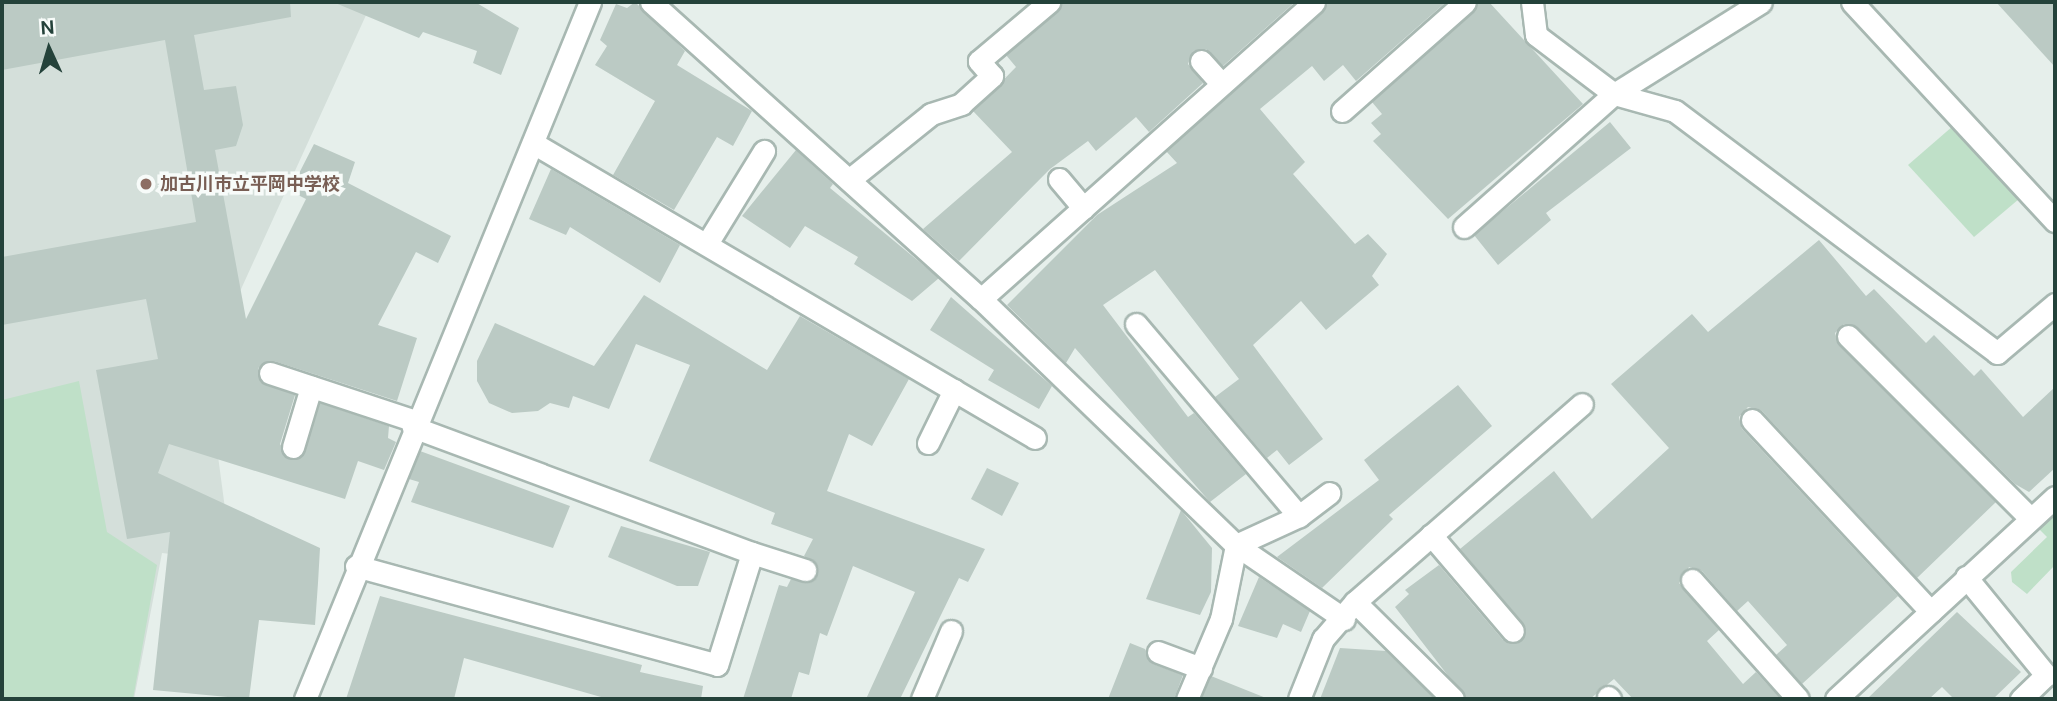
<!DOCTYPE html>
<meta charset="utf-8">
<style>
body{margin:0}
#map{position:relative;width:2057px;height:701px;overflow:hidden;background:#e6efeb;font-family:"DM Sans","Noto Sans JP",sans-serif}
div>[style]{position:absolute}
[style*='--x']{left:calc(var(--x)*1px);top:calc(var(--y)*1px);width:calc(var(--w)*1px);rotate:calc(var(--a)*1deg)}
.built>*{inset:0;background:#d4dfda}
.green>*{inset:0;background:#bfe0c8}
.building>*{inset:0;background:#bbcac4}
.roads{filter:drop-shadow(2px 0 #a8b8b2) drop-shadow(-2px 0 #a8b8b2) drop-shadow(0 2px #a8b8b2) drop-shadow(0 -2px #a8b8b2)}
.service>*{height:21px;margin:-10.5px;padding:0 10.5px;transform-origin:10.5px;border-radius:10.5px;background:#fff}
.minor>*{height:21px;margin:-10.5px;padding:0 10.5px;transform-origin:10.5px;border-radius:10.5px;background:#fff}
.dots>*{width:19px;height:19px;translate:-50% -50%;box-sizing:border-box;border:4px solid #f7fbf9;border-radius:50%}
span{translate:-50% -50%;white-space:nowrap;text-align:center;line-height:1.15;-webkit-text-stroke:7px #f7fbf9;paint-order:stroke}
.education-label{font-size:18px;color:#785e54;font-weight:700}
.left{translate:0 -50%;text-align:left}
.frame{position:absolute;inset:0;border:4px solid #24423a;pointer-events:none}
.north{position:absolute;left:14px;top:14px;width:70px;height:70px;-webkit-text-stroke:5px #f7fbf9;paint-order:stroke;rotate:356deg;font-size:19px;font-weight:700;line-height:28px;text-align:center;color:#24423a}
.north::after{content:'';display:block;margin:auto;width:24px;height:32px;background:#24423a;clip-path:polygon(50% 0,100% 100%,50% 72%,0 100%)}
</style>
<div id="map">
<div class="built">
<div style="clip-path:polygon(2px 2px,372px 2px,206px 366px,232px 561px,162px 553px,134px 699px,2px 699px)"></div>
</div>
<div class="green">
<div style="clip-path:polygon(1953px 126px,2019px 199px,1974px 237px,1908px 165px)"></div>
<div style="clip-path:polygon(79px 381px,107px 532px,157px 565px,133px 699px,2px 699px,2px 400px)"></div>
<div style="clip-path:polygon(2055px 514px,2055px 565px,2027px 594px,2012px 582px,2011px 572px,2047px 537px,2039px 529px)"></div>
</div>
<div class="building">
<div style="clip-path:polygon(290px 2px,291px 17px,194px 35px,204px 90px,236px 86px,243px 125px,236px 146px,215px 150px,246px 319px,306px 199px,290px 191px,314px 144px,355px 162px,348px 183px,451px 236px,438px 263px,416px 252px,378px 325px,417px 338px,397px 401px,274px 361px,258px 368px,261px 382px,295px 395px,280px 444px,289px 459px,305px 451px,320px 403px,389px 426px,388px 438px,396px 442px,384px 470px,358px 461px,345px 499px,169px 444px,158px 473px,320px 548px,318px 583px,315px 625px,259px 620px,249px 699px,153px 690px,170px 532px,127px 539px,96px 370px,158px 359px,146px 299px,2px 325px,2px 257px,196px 222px,165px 40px,2px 70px,2px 4px)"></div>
<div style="clip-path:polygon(333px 2px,475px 2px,519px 28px,501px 75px,473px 63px,477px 51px,423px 32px,419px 38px)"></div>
<div style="clip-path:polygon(635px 2px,685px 51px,677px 65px,752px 111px,733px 146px,717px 137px,674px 210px,613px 175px,655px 101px,595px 65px,607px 46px,600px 40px,616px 4px,627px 8px)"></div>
<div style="clip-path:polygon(1063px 2px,1295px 2px,1223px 66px,1206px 49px,1193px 51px,1188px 64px,1203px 83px,1149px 132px,1136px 117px,1096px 151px,1088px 141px,1050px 169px,959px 261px,923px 229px,1012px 152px,973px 111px,1016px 67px,1006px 55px)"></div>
<div style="clip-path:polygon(1327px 2px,1446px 2px,1356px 81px,1343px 65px,1324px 81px,1312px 66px,1260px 109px,1305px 162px,1293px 174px,1355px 244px,1368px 234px,1387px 254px,1372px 276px,1379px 285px,1326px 330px,1301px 301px,1253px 345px,1323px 439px,1289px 465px,1277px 450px,1267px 458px,1215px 397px,1239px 379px,1155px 270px,1103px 305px,1188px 417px,1194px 413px,1246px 474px,1210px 502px,1075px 348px,1066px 363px,1007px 305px,1097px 215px,1177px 163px,1166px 151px)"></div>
<div style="clip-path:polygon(1478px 2px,1489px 2px,1583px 104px,1448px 219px,1373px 141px,1381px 134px,1371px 123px,1382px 114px,1372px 102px)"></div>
<div style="clip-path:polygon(1996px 2px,2055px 2px,2055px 67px)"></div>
<div style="clip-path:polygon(1610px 122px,1631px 148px,1546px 213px,1551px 220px,1498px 265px,1474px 235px)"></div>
<div style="clip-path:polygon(796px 150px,833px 184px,830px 188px,939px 278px,912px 301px,854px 264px,858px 257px,805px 226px,790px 248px,742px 216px)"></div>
<div style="clip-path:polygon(551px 169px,680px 245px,660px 283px,570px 227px,566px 235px,529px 219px)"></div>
<div style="clip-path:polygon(1819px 240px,1866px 296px,1874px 289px,1926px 343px,1934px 335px,1974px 376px,1981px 369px,2023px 417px,2055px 387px,2055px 468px,2029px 492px,2015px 484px,1857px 327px,1844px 324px,1835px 333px,1839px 345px,1996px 502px,1917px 578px,1762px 411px,1748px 407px,1739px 417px,1742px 429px,1898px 596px,1802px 684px,1776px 655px,1787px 645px,1748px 601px,1737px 611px,1702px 571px,1689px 567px,1679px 583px,1719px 630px,1707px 641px,1743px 684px,1756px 672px,1781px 699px,1633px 699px,1614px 679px,1590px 699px,1466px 699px,1395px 607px,1409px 594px,1405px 590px,1439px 565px,1503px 640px,1521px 641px,1523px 623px,1460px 549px,1554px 471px,1592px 519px,1669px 448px,1611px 384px,1692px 314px,1708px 332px)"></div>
<div style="clip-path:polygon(644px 295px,767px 370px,800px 316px,909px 379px,872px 446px,849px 434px,827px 491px,985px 549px,968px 582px,959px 578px,900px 699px,866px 699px,915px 592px,853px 566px,827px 636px,820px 633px,809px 675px,799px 672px,791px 699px,743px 699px,779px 585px,787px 587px,791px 579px,808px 583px,818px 568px,804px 556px,813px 539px,771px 524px,775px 513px,649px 461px,690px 365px,636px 344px,609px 409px,573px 396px,569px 408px,550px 403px,538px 411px,512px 413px,489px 403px,477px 381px,477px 361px,495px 323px,594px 366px)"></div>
<div style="clip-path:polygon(951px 297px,1052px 386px,1039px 409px,988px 380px,994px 370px,930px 330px)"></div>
<div style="clip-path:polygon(1458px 385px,1492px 426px,1389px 515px,1393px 519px,1322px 588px,1277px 557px,1379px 480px,1364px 460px)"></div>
<div style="clip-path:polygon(420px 451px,570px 506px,553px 548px,411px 502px,419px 482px,409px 479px)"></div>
<div style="clip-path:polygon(987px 468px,1019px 483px,1002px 516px,971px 499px)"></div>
<div style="clip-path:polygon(1181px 510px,1212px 548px,1211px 592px,1200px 615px,1146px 599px)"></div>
<div style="clip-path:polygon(621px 526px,710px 552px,698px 586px,677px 586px,608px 557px)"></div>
<div style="clip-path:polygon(1259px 577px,1310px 611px,1301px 632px,1283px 624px,1277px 638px,1238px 626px)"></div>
<div style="clip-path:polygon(380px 596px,642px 665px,640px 672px,703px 686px,701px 699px,608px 699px,464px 658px,454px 699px,346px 699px)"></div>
<div style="clip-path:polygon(1957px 612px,2021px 672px,1993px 699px,1954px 699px,1942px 687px,1929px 699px,1867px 699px)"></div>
<div style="clip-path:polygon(1130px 643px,1145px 649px,1153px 664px,1183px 675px,1174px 699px,1108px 699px)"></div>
<div style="clip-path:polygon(1340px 648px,1386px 651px,1435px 699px,1320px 699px)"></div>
<div style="clip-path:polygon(1211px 676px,1266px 698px,1265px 699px,1201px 699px)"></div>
</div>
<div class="roads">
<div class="service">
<div style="--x:849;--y:180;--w:105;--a:-38.8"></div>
<div style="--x:931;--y:114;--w:32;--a:-18"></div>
</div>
<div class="minor">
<div style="--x:651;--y:2;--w:444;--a:42"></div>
<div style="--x:981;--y:299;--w:354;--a:44"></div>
<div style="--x:1236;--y:545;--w:131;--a:34.4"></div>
<div style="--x:1532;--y:2;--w:33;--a:83"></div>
<div style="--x:1536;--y:35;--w:98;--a:37.1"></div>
<div style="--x:1614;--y:94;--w:63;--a:15.6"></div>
<div style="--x:1675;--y:111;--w:403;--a:36.9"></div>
<div style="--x:1997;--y:353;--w:76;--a:-40.2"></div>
<div style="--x:1852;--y:2;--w:299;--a:47.2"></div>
<div style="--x:1201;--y:61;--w:31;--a:48"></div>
<div style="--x:961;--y:104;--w:42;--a:-42.1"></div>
<div style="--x:992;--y:76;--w:20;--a:-131"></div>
<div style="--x:979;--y:61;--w:92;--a:-40.1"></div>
<div style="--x:1342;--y:111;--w:164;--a:-41.5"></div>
<div style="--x:533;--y:143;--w:582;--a:30.44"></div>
<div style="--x:1059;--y:179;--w:38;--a:50"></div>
<div style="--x:1464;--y:227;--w:200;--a:-41.6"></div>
<div style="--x:1614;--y:94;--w:173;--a:-32"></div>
<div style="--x:708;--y:242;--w:107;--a:-58.4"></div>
<div style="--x:981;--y:299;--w:446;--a:-41.7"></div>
<div style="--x:1136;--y:324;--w:252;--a:49.7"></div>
<div style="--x:1848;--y:336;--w:257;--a:45"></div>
<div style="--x:270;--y:373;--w:153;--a:18.3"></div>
<div style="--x:1752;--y:420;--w:262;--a:47"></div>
<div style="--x:928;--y:443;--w:59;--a:-63.9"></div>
<div style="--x:293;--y:447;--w:63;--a:-73.3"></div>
<div style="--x:1431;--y:535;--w:126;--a:49.5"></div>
<div style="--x:752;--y:553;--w:56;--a:17.8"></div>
<div style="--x:356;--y:566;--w:374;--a:15.3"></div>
<div style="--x:717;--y:665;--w:117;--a:-72.6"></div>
<div style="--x:752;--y:553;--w:362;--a:-159.6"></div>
<div style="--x:1966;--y:577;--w:127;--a:50.8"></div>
<div style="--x:2046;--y:675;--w:35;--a:136"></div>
<div style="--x:1692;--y:580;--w:159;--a:48.3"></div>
<div style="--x:1355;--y:602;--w:138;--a:44.7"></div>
<div style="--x:1158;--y:652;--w:46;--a:20.4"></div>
<div style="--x:1608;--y:697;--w:3;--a:45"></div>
<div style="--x:305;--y:699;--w:753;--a:-67.76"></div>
<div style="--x:922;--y:699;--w:74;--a:-66.9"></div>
<div style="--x:1187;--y:699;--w:87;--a:-67"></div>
<div style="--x:1221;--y:619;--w:76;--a:-78.5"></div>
<div style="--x:1236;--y:545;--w:69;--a:-24.7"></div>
<div style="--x:1299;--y:516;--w:38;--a:-37"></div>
<div style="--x:1299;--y:699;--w:65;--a:-68.2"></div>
<div style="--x:1323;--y:639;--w:49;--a:-49.1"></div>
<div style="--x:1355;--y:602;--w:301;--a:-41.1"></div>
<div style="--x:1836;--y:699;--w:298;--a:-42.7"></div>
</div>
</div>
<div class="dots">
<div style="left:146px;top:184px;background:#8d6e63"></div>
</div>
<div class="education-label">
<span class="left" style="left:160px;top:184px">加古川市立平岡中学校</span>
</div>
<div class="frame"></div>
<div class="north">N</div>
</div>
